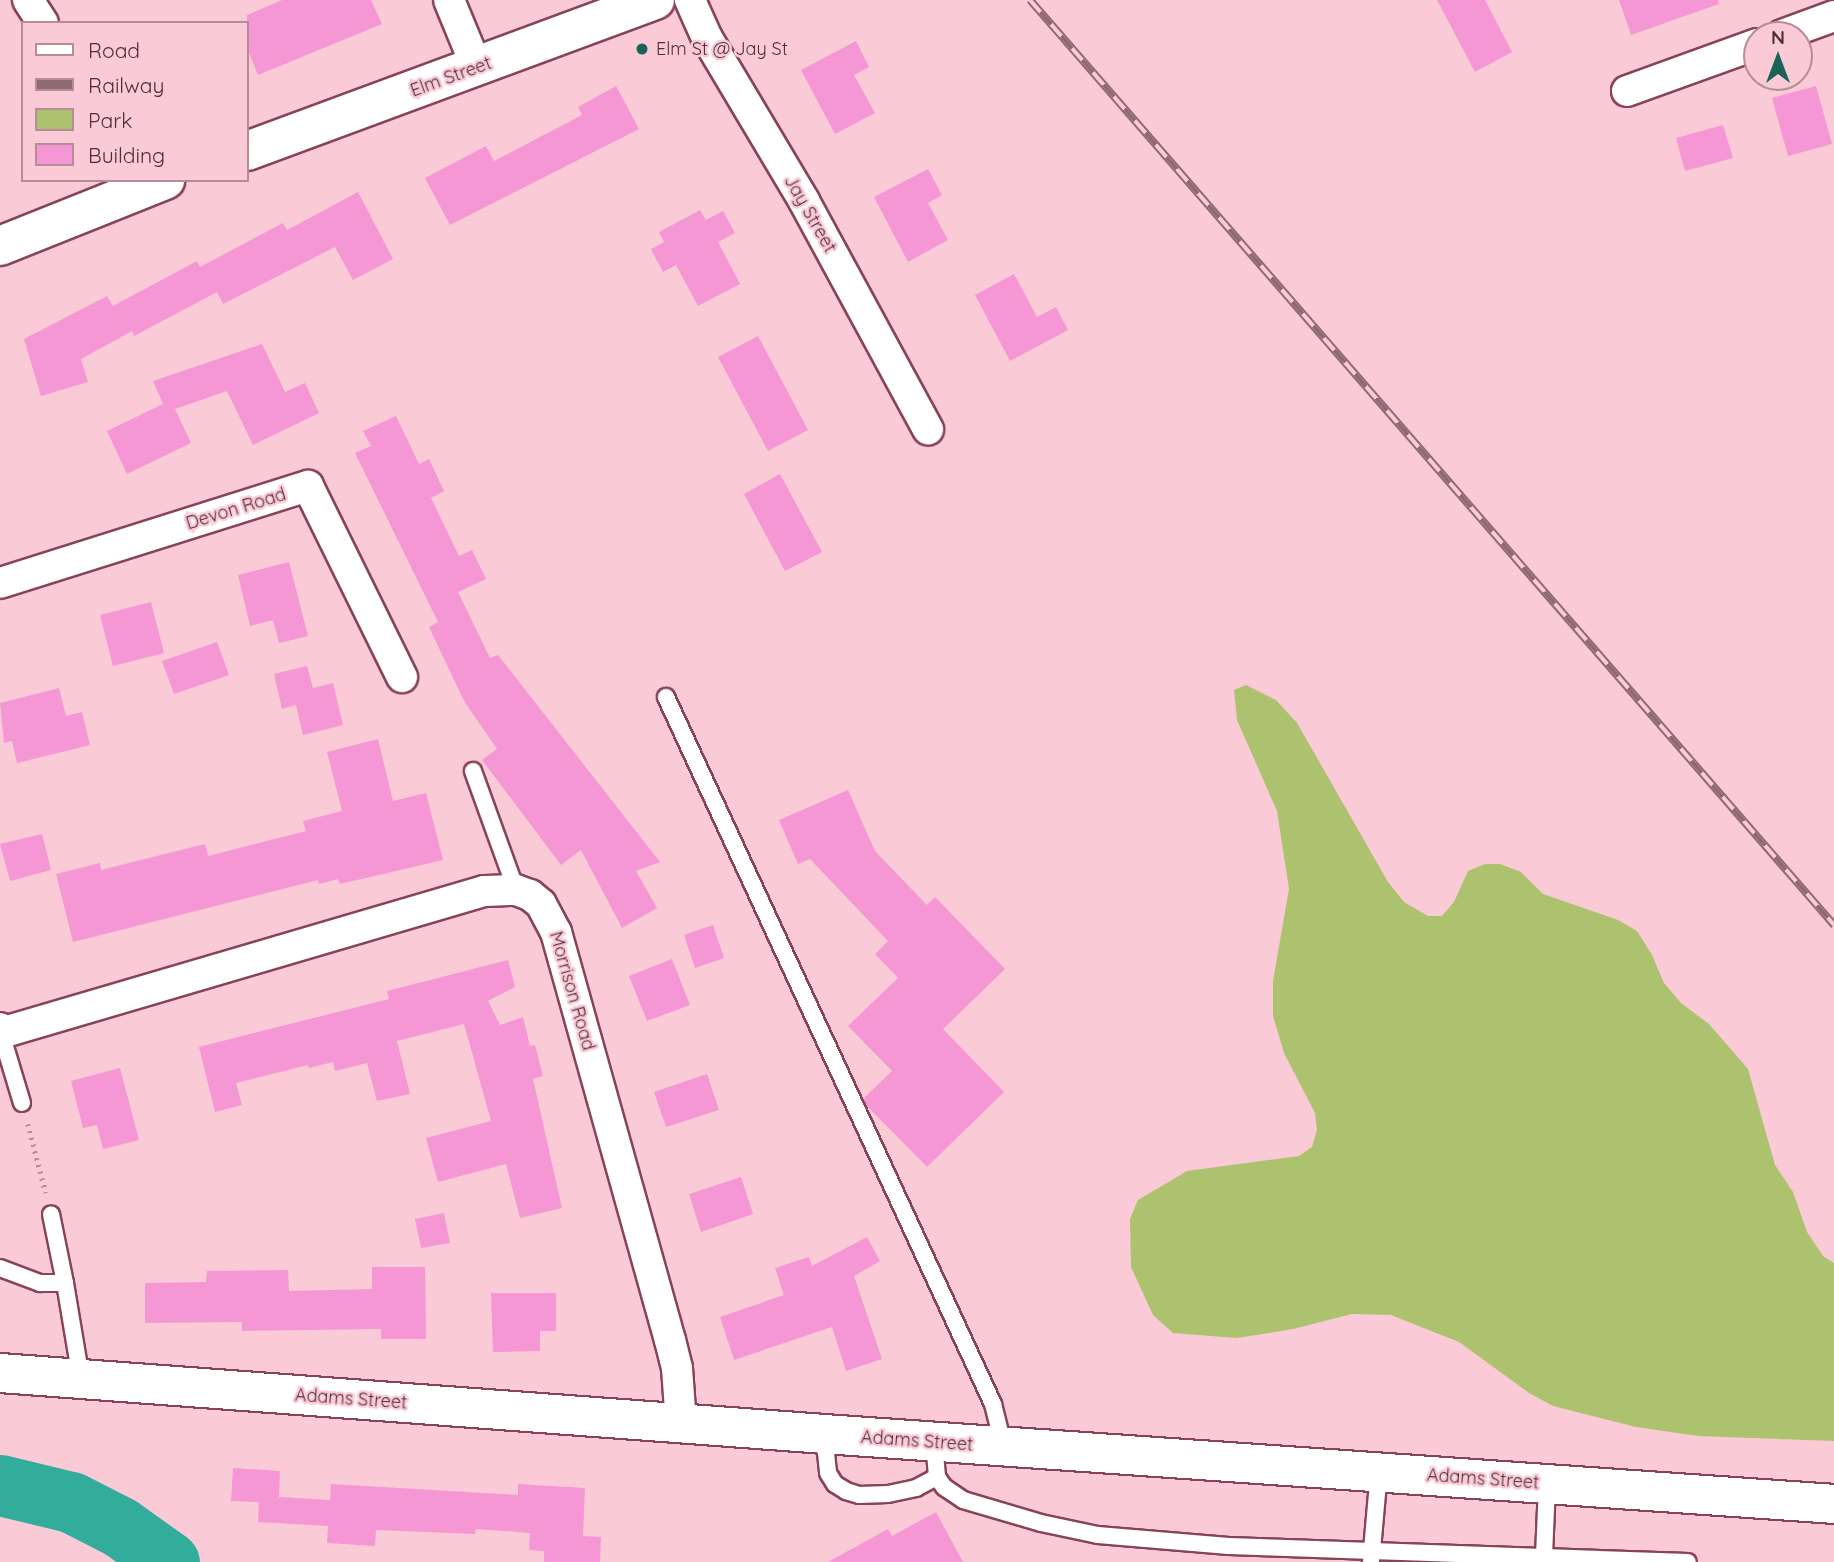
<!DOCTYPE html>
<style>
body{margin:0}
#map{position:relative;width:1834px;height:1562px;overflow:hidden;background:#facad6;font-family:Quicksand,sans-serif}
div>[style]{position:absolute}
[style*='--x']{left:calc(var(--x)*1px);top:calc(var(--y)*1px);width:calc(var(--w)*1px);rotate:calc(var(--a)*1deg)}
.green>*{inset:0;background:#acc26f}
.river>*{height:61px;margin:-30.5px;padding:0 30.5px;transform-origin:30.5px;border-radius:30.5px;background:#32ad9b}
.building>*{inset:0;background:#f597d4}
.path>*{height:4.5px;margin-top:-2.25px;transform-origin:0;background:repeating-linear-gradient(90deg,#b68d97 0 2px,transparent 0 7px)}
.roads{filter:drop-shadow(2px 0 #874359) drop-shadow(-2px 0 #874359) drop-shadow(0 2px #874359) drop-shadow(0 -2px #874359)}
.lane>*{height:16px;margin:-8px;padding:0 8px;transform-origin:8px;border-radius:8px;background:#fff}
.street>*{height:30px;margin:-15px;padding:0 15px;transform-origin:15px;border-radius:15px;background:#fff}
.secondary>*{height:38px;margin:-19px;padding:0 19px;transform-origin:19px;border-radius:19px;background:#fff}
.rail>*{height:8px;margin-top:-4px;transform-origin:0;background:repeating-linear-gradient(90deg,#facad6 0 16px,#8f6973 0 32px);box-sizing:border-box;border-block:2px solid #8f6973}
.dots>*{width:19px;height:19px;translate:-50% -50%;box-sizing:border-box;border:4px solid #facad6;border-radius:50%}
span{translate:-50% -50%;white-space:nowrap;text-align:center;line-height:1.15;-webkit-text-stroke:5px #facad6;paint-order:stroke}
.poi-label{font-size:18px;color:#4e2f38}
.left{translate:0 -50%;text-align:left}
.street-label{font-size:18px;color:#4e2f38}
.legend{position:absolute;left:21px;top:21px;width:228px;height:161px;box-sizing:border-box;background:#facad6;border:2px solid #b58c97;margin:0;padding:9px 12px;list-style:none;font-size:21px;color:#4e2f38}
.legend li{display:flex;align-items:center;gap:14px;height:35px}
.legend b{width:35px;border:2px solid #b58c97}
.north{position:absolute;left:1743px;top:21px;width:70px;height:70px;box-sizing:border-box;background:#facad6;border:2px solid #b58c97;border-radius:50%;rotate:0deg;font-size:19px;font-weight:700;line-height:28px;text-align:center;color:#4e2f38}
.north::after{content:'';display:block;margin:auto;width:24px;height:32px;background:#1b6359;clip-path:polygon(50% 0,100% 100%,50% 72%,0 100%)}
</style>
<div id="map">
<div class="green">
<div style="clip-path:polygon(1246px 685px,1276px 700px,1297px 723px,1388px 882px,1404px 902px,1428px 916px,1442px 916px,1454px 902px,1468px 871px,1485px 864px,1500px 864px,1521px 872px,1543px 894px,1618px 920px,1637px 931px,1652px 955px,1664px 983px,1681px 1003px,1709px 1024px,1748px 1069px,1775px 1165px,1793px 1192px,1807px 1232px,1823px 1256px,1834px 1263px,1834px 1441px,1698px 1436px,1636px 1427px,1553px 1406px,1529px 1393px,1459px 1342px,1391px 1315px,1352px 1314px,1293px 1329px,1237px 1338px,1173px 1333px,1153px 1315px,1131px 1267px,1130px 1219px,1138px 1200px,1187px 1171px,1299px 1156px,1312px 1147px,1317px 1130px,1315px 1113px,1284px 1053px,1273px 1016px,1273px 981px,1289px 889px,1277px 811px,1237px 720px,1234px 690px)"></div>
</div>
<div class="river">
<div style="--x:0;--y:1485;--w:73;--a:13.5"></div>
<div style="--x:71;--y:1502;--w:55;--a:27"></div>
<div style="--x:120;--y:1527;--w:60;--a:35.5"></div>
</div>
<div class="building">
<div style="clip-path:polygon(282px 0,371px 0,382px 24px,258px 75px,247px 48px,247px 15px)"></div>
<div style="clip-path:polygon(1437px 0,1485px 0,1512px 52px,1475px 72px)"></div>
<div style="clip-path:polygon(1619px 0,1718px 0,1719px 4px,1631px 35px)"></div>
<div style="clip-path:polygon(856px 41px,869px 67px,854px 75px,875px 113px,835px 134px,801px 70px)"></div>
<div style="clip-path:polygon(616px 86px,639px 129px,450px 225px,425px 178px,486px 146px,494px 161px,582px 115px,578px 107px)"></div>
<div style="clip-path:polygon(1816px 86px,1832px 144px,1788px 156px,1772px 98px)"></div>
<div style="clip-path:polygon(1723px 125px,1733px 158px,1685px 171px,1676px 138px)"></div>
<div style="clip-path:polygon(928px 169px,942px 195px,928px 203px,948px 240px,908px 262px,874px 197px)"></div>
<div style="clip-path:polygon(358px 192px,393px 259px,353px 280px,335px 247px,223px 304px,217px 292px,134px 336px,132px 331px,81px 359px,88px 382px,41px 396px,24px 339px,107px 296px,113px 306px,197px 261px,200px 267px,283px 223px,287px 230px)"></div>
<div style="clip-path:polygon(700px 210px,706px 220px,723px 211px,735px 233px,718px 242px,740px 284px,698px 306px,676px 265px,663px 272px,651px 249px,664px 242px,659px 232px)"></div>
<div style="clip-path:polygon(1014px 274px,1037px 317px,1056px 307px,1068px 330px,1010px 361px,975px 295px)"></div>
<div style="clip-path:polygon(758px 336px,808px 430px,768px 451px,718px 357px)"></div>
<div style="clip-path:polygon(262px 344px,285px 392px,305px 383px,319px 413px,253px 445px,227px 391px,175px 409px,191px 443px,127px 474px,107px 431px,163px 404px,153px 381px)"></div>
<div style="clip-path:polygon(396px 416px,419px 464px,429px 459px,444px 491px,431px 498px,459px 556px,472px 550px,486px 579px,458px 592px,490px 658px,498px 655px,660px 862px,636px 871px,657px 908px,622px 928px,581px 850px,561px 865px,482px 760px,497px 749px,464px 701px,429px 627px,438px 622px,355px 453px,371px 446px,363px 431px)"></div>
<div style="clip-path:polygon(780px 474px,822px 552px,785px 571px,744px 494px)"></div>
<div style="clip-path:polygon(289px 562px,308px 636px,279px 643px,273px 620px,250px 626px,238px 575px)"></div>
<div style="clip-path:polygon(151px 602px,164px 653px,113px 666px,100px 615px)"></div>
<div style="clip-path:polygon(217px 642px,229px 675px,174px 694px,162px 661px)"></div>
<div style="clip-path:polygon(307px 666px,313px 688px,333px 683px,343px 725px,303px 735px,296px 705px,282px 709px,274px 674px)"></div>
<div style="clip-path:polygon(59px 688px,66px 716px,82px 712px,90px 745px,17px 763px,12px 741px,4px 743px,0 703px)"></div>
<div style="clip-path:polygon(378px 739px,393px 801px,426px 793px,443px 860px,340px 884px,338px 879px,319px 884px,318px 880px,73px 942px,56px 874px,100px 863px,101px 870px,205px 844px,208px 856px,306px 831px,303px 821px,342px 811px,327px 752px)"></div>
<div style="clip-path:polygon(848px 790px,875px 851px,927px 905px,935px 897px,1005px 969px,943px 1029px,1004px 1092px,927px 1167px,866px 1105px,863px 1099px,892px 1071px,848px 1026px,898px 978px,875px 954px,888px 941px,810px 859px,798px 864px,779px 820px)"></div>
<div style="clip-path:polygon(42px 834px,51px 870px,10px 881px,0 844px)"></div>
<div style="clip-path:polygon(713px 925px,724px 958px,695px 968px,684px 935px)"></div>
<div style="clip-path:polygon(672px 959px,690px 1005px,647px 1021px,629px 976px)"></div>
<div style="clip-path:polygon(508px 960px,515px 987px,488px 1001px,500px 1025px,523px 1017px,530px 1046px,535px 1045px,543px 1076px,533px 1079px,562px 1208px,520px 1218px,506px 1164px,438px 1182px,426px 1138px,491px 1121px,464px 1024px,397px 1041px,410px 1094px,377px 1101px,367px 1063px,335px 1071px,333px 1062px,309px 1068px,308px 1065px,236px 1083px,242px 1105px,215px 1112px,199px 1047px,389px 999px,387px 991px)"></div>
<div style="clip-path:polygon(120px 1068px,139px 1140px,103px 1149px,97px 1125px,83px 1128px,71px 1081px)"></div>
<div style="clip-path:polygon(707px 1074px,719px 1110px,666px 1127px,654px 1092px)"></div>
<div style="clip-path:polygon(741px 1177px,753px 1214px,701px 1232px,689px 1194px)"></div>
<div style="clip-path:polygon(444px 1213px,450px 1243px,421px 1248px,415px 1219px)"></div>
<div style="clip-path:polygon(867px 1237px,880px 1261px,854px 1276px,882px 1359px,846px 1371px,832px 1327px,734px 1360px,720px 1317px,784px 1295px,775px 1268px,809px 1257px,812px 1266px)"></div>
<div style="clip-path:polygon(372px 1267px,425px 1267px,426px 1339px,381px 1339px,381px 1329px,242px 1331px,242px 1322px,145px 1323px,145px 1283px,206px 1282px,207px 1271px,288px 1270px,289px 1291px,372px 1289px)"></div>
<div style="clip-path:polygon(491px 1293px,556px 1293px,556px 1331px,540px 1331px,540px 1351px,493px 1352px)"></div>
<div style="clip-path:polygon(233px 1468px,280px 1471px,279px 1497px,330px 1500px,331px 1484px,518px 1495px,518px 1484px,585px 1488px,583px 1536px,601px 1537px,600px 1562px,544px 1562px,544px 1551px,529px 1550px,530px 1533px,476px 1529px,475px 1534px,376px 1530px,375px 1546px,327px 1543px,328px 1526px,258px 1522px,259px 1502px,231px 1501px)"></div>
<div style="clip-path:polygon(936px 1512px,963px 1562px,828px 1562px,888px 1529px,892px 1536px)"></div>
</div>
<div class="path">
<div style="--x:28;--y:1124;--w:71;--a:75.4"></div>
</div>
<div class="roads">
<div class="lane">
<div style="--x:666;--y:697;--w:779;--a:65.18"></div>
<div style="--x:993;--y:1404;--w:29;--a:76"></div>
<div style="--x:1000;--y:1432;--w:15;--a:90"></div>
<div style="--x:473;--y:771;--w:127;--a:70.1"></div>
<div style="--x:1;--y:1033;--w:73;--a:73.3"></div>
<div style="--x:0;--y:1268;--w:43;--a:20.6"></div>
<div style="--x:40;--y:1283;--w:25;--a:0"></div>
<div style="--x:65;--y:1283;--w:70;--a:-101.5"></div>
<div style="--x:65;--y:1283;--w:97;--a:80.5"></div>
<div style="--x:824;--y:1434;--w:39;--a:84"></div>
<div style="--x:828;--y:1473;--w:13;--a:58"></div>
<div style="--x:835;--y:1484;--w:13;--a:32"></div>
<div style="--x:846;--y:1491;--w:14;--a:17"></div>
<div style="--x:859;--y:1495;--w:29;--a:-2"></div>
<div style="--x:888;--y:1494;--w:29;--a:-12"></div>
<div style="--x:916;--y:1488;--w:24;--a:-28"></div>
<div style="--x:934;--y:1442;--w:35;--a:85"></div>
<div style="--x:937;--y:1477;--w:12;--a:55"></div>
<div style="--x:944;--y:1487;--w:23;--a:34"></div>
<div style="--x:963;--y:1500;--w:81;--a:16.4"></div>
<div style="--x:1041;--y:1523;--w:58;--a:11.9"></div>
<div style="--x:1098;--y:1535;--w:131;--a:4.8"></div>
<div style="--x:1229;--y:1546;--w:459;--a:2"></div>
<div style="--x:1544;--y:1556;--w:72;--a:-87.6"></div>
<div style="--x:1371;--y:1561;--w:89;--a:-84.9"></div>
</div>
<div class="street">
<div style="--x:28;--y:0;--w:27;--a:57"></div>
<div style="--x:449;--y:0;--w:74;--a:67.6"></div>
<div style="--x:690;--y:0;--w:42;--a:65.9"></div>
<div style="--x:707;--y:38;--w:190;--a:59.2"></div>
<div style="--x:804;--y:201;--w:260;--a:61.5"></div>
<div style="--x:1782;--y:35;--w:55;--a:-20.1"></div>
<div style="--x:1627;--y:91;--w:138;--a:-19.9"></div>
<div style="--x:0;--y:583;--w:323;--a:-17.5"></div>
<div style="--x:308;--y:486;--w:213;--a:63.8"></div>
<div style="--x:0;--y:1028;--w:5;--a:79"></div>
<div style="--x:1;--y:1033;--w:503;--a:-16.38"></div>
<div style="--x:484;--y:891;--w:32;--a:-2"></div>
<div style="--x:516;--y:890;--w:15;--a:20"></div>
<div style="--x:530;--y:895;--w:14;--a:39"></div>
<div style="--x:541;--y:904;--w:32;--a:62"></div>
<div style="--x:556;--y:932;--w:424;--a:74.4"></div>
<div style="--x:670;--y:1340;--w:29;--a:76"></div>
<div style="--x:677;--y:1368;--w:56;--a:85.9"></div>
</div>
<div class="secondary">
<div style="--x:247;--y:151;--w:435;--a:-20.3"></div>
<div style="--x:0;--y:246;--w:178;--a:-21.8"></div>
<div style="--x:0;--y:1373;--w:826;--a:4.23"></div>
<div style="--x:824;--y:1434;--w:1012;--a:3.96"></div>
</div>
</div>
<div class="rail">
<div style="--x:1030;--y:0;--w:1226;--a:49"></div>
</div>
<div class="dots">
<div style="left:642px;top:49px;background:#1b6359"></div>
</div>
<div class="poi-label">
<span class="left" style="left:656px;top:49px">Elm St @ Jay St</span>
</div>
<div class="street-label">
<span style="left:451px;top:77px;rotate:-20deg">Elm Street</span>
<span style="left:810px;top:214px;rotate:60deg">Jay Street</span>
<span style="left:236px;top:509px;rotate:-17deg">Devon Road</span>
<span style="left:572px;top:991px;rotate:74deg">Morrison Road</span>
<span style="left:351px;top:1399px;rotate:4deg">Adams Street</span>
<span style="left:917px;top:1441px;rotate:4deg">Adams Street</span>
<span style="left:1483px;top:1479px;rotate:4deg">Adams Street</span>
</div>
<ul class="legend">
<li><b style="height:9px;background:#fff"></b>Road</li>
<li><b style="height:9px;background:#8f6973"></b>Railway</li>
<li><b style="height:19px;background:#acc26f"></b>Park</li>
<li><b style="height:19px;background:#f597d4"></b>Building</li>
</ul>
<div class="north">N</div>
</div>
